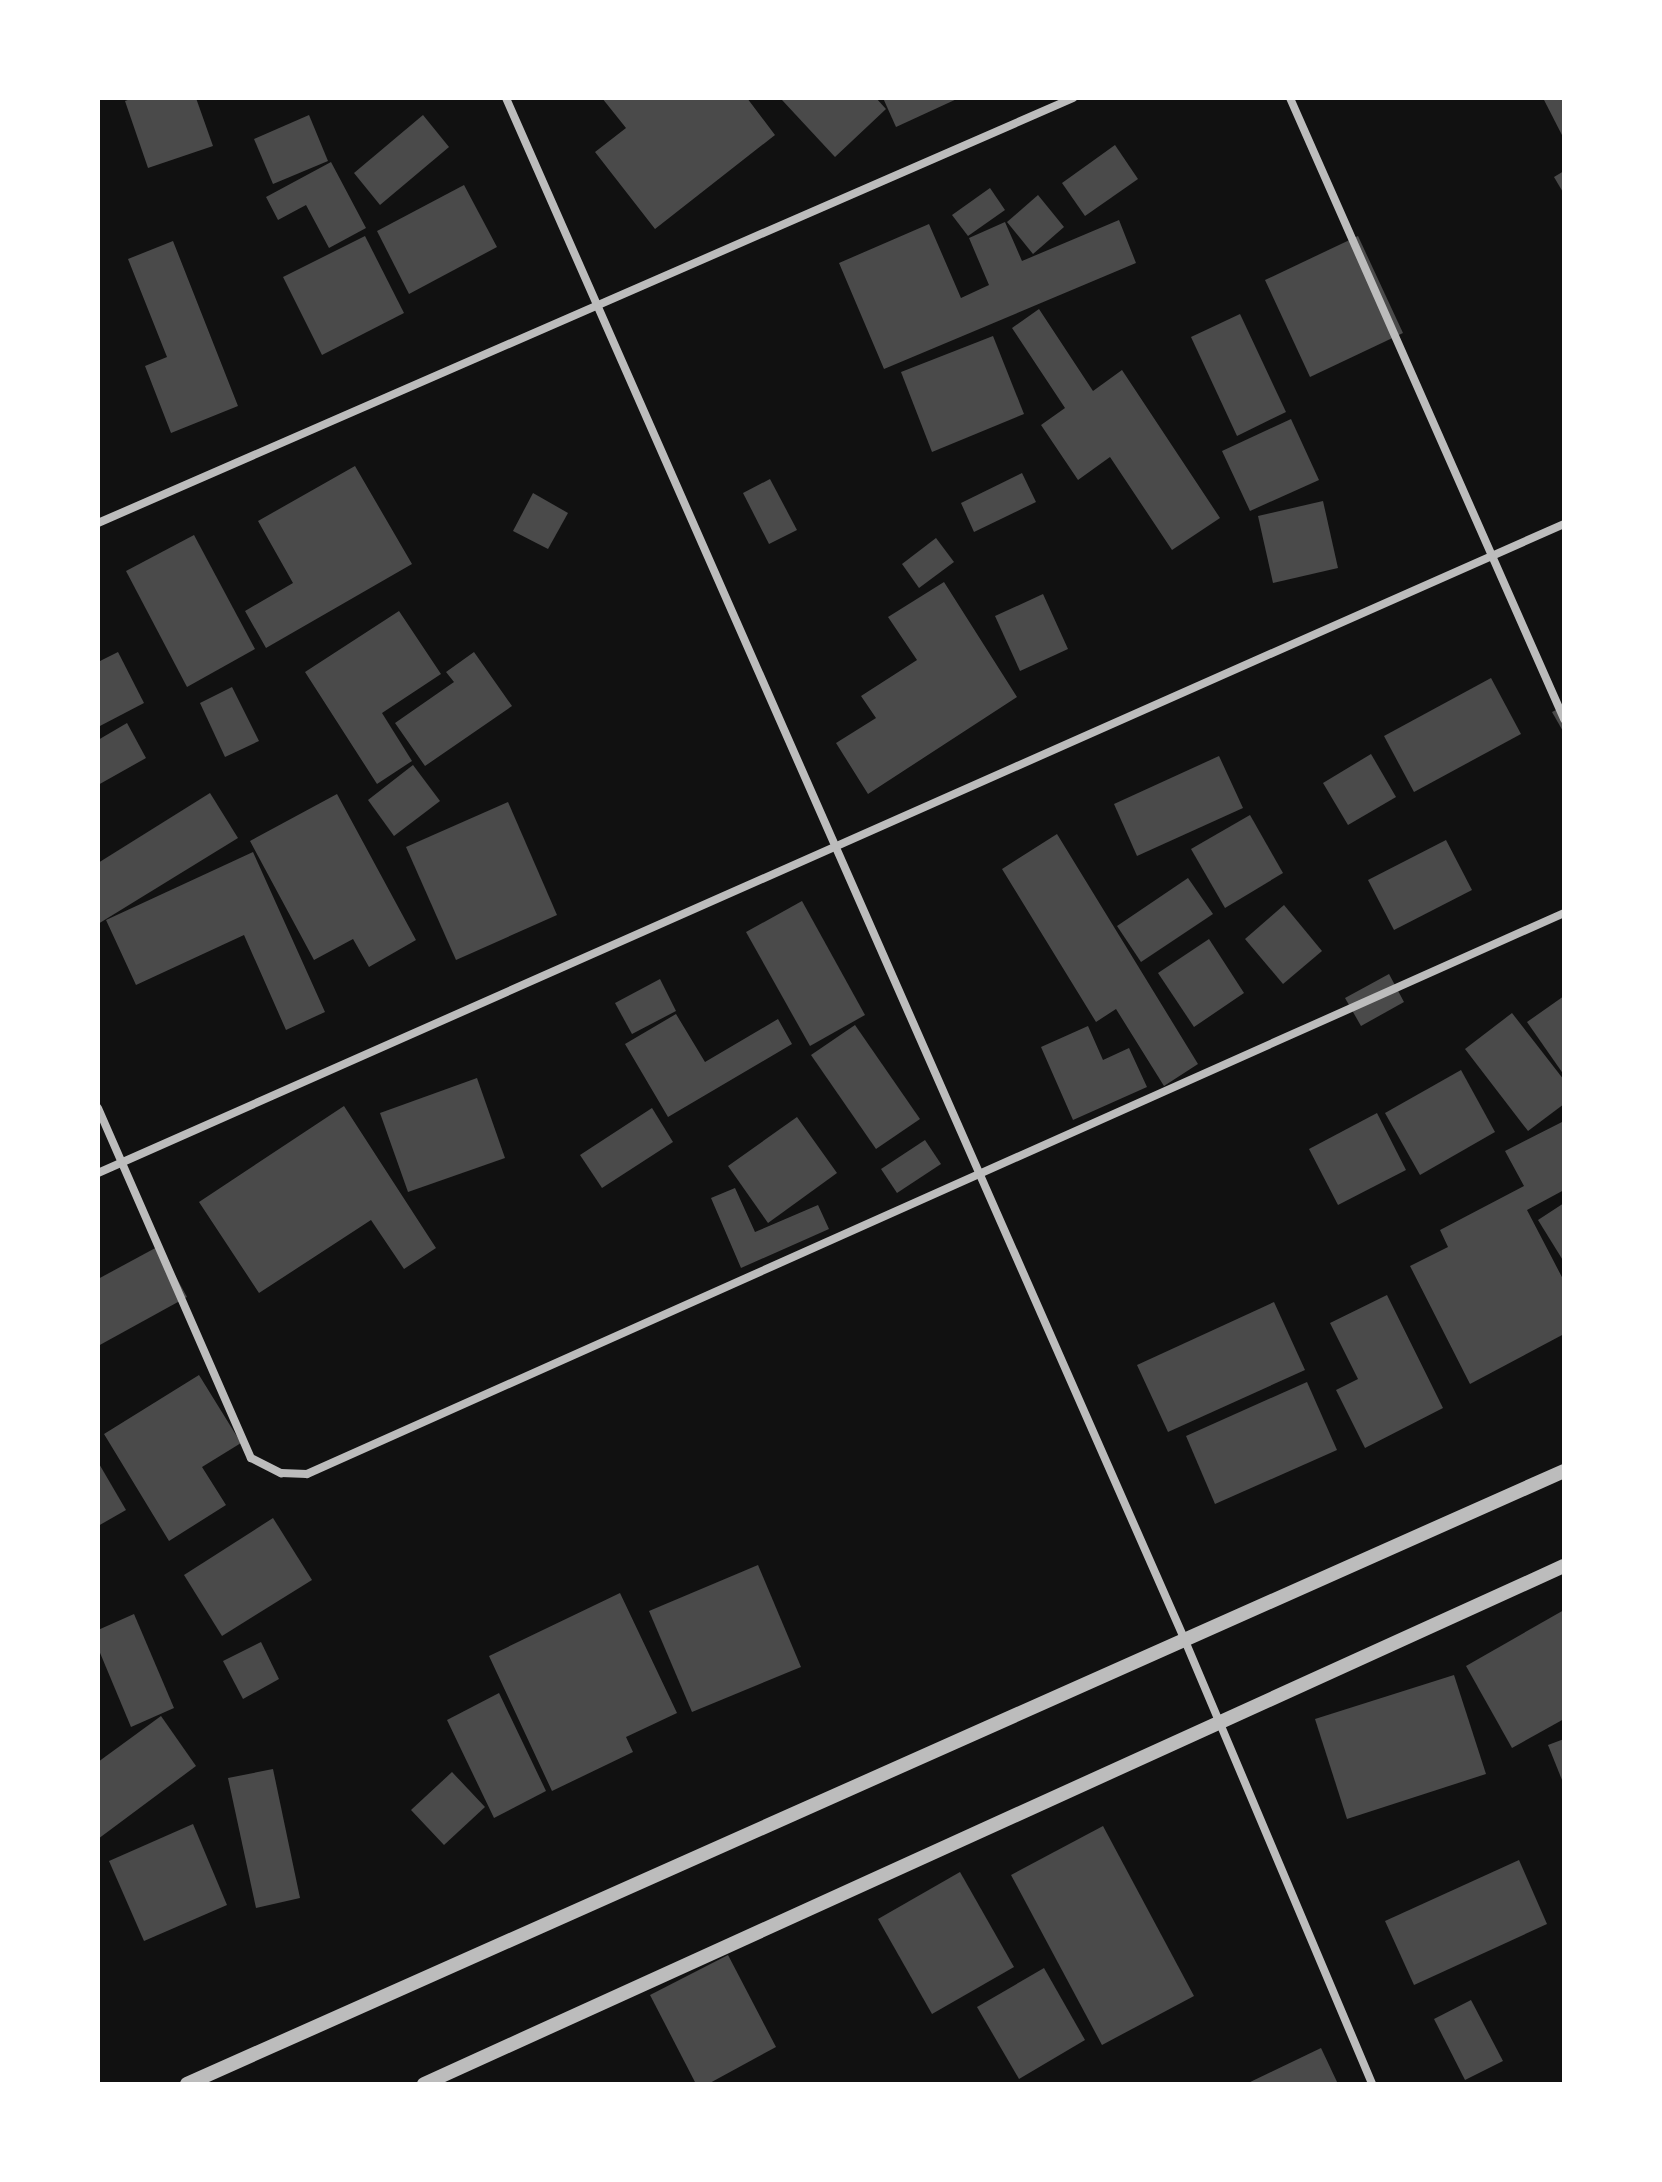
<!DOCTYPE html>
<style>
body{margin:0}
#map{position:relative;width:1662px;height:2182px;overflow:hidden;background:#111;font-family:"Open Sans",sans-serif}
div>[style]{position:absolute}
[style*='--x']{left:calc(var(--x)*1px);top:calc(var(--y)*1px);width:calc(var(--w)*1px);rotate:calc(var(--a)*1deg)}
.building>*{inset:0;background:#4a4a4a}
.minor>*{height:8px;margin:-4px;padding:0 4px;transform-origin:4px;border-radius:4px;background:#bcbcbc}
.tertiary>*{height:14px;margin:-7px;padding:0 7px;transform-origin:7px;border-radius:7px;background:#bcbcbc}
span{translate:-50% -50%;white-space:nowrap;text-align:center;line-height:1.15;-webkit-text-stroke:6px #fff;paint-order:stroke}
.frame{position:absolute;inset:0;border:100px solid #fff;pointer-events:none}
</style>
<div id="map">
<div class="building">
<div style="clip-path:polygon(133px 98px,196px 98px,213px 146px,148px 168px,125px 101px)"></div>
<div style="clip-path:polygon(602px 98px,747px 98px,775px 135px,655px 229px,595px 152px,626px 128px)"></div>
<div style="clip-path:polygon(876px 98px,886px 109px,835px 157px,782px 100px)"></div>
<div style="clip-path:polygon(883px 98px,959px 98px,896px 127px)"></div>
<div style="clip-path:polygon(1543px 98px,1564px 98px,1564px 139px)"></div>
<div style="clip-path:polygon(309px 115px,328px 161px,273px 184px,254px 139px)"></div>
<div style="clip-path:polygon(423px 115px,449px 147px,380px 205px,354px 173px)"></div>
<div style="clip-path:polygon(1115px 145px,1138px 179px,1085px 216px,1062px 183px)"></div>
<div style="clip-path:polygon(331px 162px,366px 228px,329px 248px,306px 205px,278px 220px,266px 197px)"></div>
<div style="clip-path:polygon(1564px 171px,1564px 194px,1554px 177px)"></div>
<div style="clip-path:polygon(464px 185px,497px 247px,409px 294px,377px 231px)"></div>
<div style="clip-path:polygon(990px 188px,1005px 210px,968px 236px,952px 215px)"></div>
<div style="clip-path:polygon(1038px 195px,1064px 227px,1033px 254px,1007px 222px)"></div>
<div style="clip-path:polygon(1119px 220px,1136px 263px,884px 369px,839px 263px,929px 224px,961px 298px,989px 285px,969px 238px,1005px 222px,1022px 261px)"></div>
<div style="clip-path:polygon(365px 236px,404px 313px,322px 355px,283px 277px)"></div>
<div style="clip-path:polygon(1358px 236px,1403px 333px,1310px 377px,1265px 280px)"></div>
<div style="clip-path:polygon(173px 241px,238px 406px,171px 433px,145px 366px,167px 357px,128px 259px)"></div>
<div style="clip-path:polygon(1039px 309px,1093px 391px,1122px 370px,1220px 518px,1172px 550px,1110px 457px,1078px 480px,1041px 425px,1065px 408px,1012px 328px)"></div>
<div style="clip-path:polygon(1240px 314px,1286px 412px,1237px 436px,1191px 337px)"></div>
<div style="clip-path:polygon(993px 336px,1024px 414px,932px 452px,901px 372px)"></div>
<div style="clip-path:polygon(1291px 419px,1319px 480px,1250px 511px,1222px 451px)"></div>
<div style="clip-path:polygon(355px 466px,412px 564px,266px 648px,245px 611px,293px 583px,258px 521px)"></div>
<div style="clip-path:polygon(1022px 473px,1036px 502px,974px 532px,961px 503px)"></div>
<div style="clip-path:polygon(770px 479px,797px 530px,769px 544px,743px 493px)"></div>
<div style="clip-path:polygon(533px 493px,568px 513px,548px 549px,513px 531px)"></div>
<div style="clip-path:polygon(1323px 501px,1338px 568px,1273px 583px,1258px 516px)"></div>
<div style="clip-path:polygon(194px 535px,255px 649px,187px 687px,126px 571px)"></div>
<div style="clip-path:polygon(936px 538px,954px 562px,919px 588px,902px 564px)"></div>
<div style="clip-path:polygon(944px 582px,1017px 697px,868px 794px,836px 743px,876px 718px,861px 696px,917px 660px,888px 617px)"></div>
<div style="clip-path:polygon(1043px 594px,1068px 649px,1020px 671px,995px 616px)"></div>
<div style="clip-path:polygon(399px 611px,441px 674px,382px 713px,412px 761px,377px 784px,305px 672px)"></div>
<div style="clip-path:polygon(118px 652px,144px 703px,98px 727px,98px 662px)"></div>
<div style="clip-path:polygon(474px 652px,512px 706px,425px 766px,395px 723px,454px 682px,446px 672px)"></div>
<div style="clip-path:polygon(1491px 678px,1521px 734px,1414px 792px,1384px 736px)"></div>
<div style="clip-path:polygon(232px 687px,259px 741px,225px 757px,200px 703px)"></div>
<div style="clip-path:polygon(1564px 706px,1564px 733px,1552px 712px)"></div>
<div style="clip-path:polygon(127px 723px,146px 758px,98px 785px,98px 740px)"></div>
<div style="clip-path:polygon(1371px 754px,1396px 797px,1348px 825px,1323px 783px)"></div>
<div style="clip-path:polygon(1219px 756px,1243px 808px,1137px 856px,1114px 804px)"></div>
<div style="clip-path:polygon(413px 765px,440px 801px,394px 836px,368px 800px)"></div>
<div style="clip-path:polygon(210px 793px,238px 838px,98px 924px,98px 863px)"></div>
<div style="clip-path:polygon(337px 794px,416px 940px,369px 967px,353px 939px,314px 960px,250px 841px)"></div>
<div style="clip-path:polygon(508px 802px,557px 915px,456px 960px,406px 847px)"></div>
<div style="clip-path:polygon(1250px 815px,1283px 873px,1225px 908px,1191px 849px)"></div>
<div style="clip-path:polygon(1057px 834px,1198px 1064px,1164px 1086px,1116px 1009px,1096px 1022px,1002px 869px)"></div>
<div style="clip-path:polygon(1446px 840px,1472px 890px,1394px 930px,1368px 880px)"></div>
<div style="clip-path:polygon(253px 852px,325px 1012px,286px 1030px,244px 935px,136px 985px,106px 920px)"></div>
<div style="clip-path:polygon(1188px 878px,1213px 914px,1141px 962px,1117px 926px)"></div>
<div style="clip-path:polygon(802px 901px,865px 1015px,810px 1046px,746px 932px)"></div>
<div style="clip-path:polygon(1284px 905px,1322px 951px,1283px 984px,1245px 939px)"></div>
<div style="clip-path:polygon(1209px 939px,1244px 993px,1194px 1027px,1158px 973px)"></div>
<div style="clip-path:polygon(1389px 974px,1404px 1002px,1361px 1026px,1345px 998px)"></div>
<div style="clip-path:polygon(660px 979px,676px 1011px,632px 1034px,615px 1003px)"></div>
<div style="clip-path:polygon(1564px 996px,1564px 1075px,1527px 1022px)"></div>
<div style="clip-path:polygon(1512px 1013px,1564px 1080px,1564px 1104px,1528px 1131px,1465px 1049px)"></div>
<div style="clip-path:polygon(676px 1014px,705px 1062px,778px 1019px,792px 1044px,668px 1117px,625px 1044px)"></div>
<div style="clip-path:polygon(855px 1025px,920px 1119px,876px 1149px,811px 1055px)"></div>
<div style="clip-path:polygon(1088px 1026px,1103px 1060px,1129px 1048px,1147px 1087px,1073px 1120px,1041px 1047px)"></div>
<div style="clip-path:polygon(1461px 1070px,1495px 1132px,1420px 1175px,1385px 1113px)"></div>
<div style="clip-path:polygon(477px 1078px,505px 1158px,408px 1192px,380px 1113px)"></div>
<div style="clip-path:polygon(344px 1106px,436px 1248px,404px 1269px,371px 1220px,259px 1293px,199px 1202px)"></div>
<div style="clip-path:polygon(652px 1108px,673px 1142px,602px 1188px,580px 1155px)"></div>
<div style="clip-path:polygon(1377px 1113px,1406px 1170px,1338px 1205px,1309px 1149px)"></div>
<div style="clip-path:polygon(797px 1117px,837px 1173px,768px 1223px,728px 1166px)"></div>
<div style="clip-path:polygon(1564px 1121px,1564px 1190px,1527px 1210px,1564px 1281px,1564px 1334px,1470px 1384px,1410px 1266px,1448px 1247px,1440px 1230px,1524px 1186px,1505px 1151px)"></div>
<div style="clip-path:polygon(925px 1140px,941px 1164px,897px 1193px,881px 1169px)"></div>
<div style="clip-path:polygon(735px 1188px,755px 1232px,818px 1205px,829px 1229px,741px 1268px,711px 1198px)"></div>
<div style="clip-path:polygon(1564px 1203px,1564px 1262px,1538px 1220px)"></div>
<div style="clip-path:polygon(159px 1246px,187px 1297px,98px 1346px,98px 1279px)"></div>
<div style="clip-path:polygon(1387px 1295px,1443px 1408px,1365px 1448px,1336px 1390px,1358px 1379px,1330px 1323px)"></div>
<div style="clip-path:polygon(1274px 1302px,1305px 1370px,1168px 1432px,1137px 1365px)"></div>
<div style="clip-path:polygon(199px 1375px,241px 1443px,202px 1467px,226px 1505px,169px 1541px,104px 1434px)"></div>
<div style="clip-path:polygon(1307px 1382px,1337px 1450px,1215px 1504px,1186px 1436px)"></div>
<div style="clip-path:polygon(98px 1462px,126px 1510px,98px 1526px)"></div>
<div style="clip-path:polygon(273px 1518px,312px 1580px,222px 1636px,184px 1575px)"></div>
<div style="clip-path:polygon(758px 1565px,801px 1667px,692px 1712px,649px 1611px)"></div>
<div style="clip-path:polygon(620px 1593px,677px 1713px,626px 1737px,633px 1752px,552px 1791px,489px 1656px)"></div>
<div style="clip-path:polygon(1564px 1610px,1564px 1719px,1512px 1748px,1466px 1666px)"></div>
<div style="clip-path:polygon(134px 1614px,174px 1708px,131px 1727px,98px 1648px,98px 1630px)"></div>
<div style="clip-path:polygon(261px 1642px,279px 1679px,243px 1699px,223px 1661px)"></div>
<div style="clip-path:polygon(1454px 1675px,1486px 1774px,1347px 1819px,1315px 1719px)"></div>
<div style="clip-path:polygon(499px 1693px,546px 1791px,494px 1818px,447px 1720px)"></div>
<div style="clip-path:polygon(161px 1716px,196px 1766px,98px 1839px,98px 1762px)"></div>
<div style="clip-path:polygon(1564px 1739px,1564px 1785px,1548px 1745px)"></div>
<div style="clip-path:polygon(273px 1769px,300px 1898px,256px 1908px,228px 1778px)"></div>
<div style="clip-path:polygon(452px 1772px,485px 1807px,444px 1845px,411px 1810px)"></div>
<div style="clip-path:polygon(193px 1824px,227px 1905px,144px 1941px,109px 1861px)"></div>
<div style="clip-path:polygon(1103px 1826px,1194px 1996px,1102px 2045px,1011px 1875px)"></div>
<div style="clip-path:polygon(1519px 1860px,1547px 1924px,1414px 1985px,1385px 1921px)"></div>
<div style="clip-path:polygon(960px 1872px,1014px 1967px,932px 2014px,878px 1919px)"></div>
<div style="clip-path:polygon(728px 1955px,776px 2047px,708px 2084px,696px 2084px,650px 1995px)"></div>
<div style="clip-path:polygon(1044px 1968px,1085px 2040px,1019px 2079px,977px 2007px)"></div>
<div style="clip-path:polygon(1471px 2000px,1503px 2061px,1465px 2080px,1434px 2019px)"></div>
<div style="clip-path:polygon(1321px 2048px,1338px 2084px,1246px 2084px)"></div>
</div>
<div class="minor">
<div style="--x:506;--y:98;--w:1680;--a:66.24"></div>
<div style="--x:1183;--y:1636;--w:486;--a:67.1"></div>
<div style="--x:1290;--y:98;--w:679;--a:66.19"></div>
<div style="--x:98;--y:523;--w:1064;--a:-23.55"></div>
<div style="--x:98;--y:1108;--w:382;--a:66.4"></div>
<div style="--x:251;--y:1458;--w:34;--a:27"></div>
<div style="--x:281;--y:1473;--w:26;--a:2"></div>
<div style="--x:307;--y:1474;--w:1377;--a:-24.05"></div>
<div style="--x:98;--y:1173;--w:1603;--a:-23.88"></div>
</div>
<div class="tertiary">
<div style="--x:187;--y:2084;--w:1507;--a:-24"></div>
<div style="--x:424;--y:2084;--w:1252;--a:-24.44"></div>
</div>
<div class="frame"></div>
</div>
